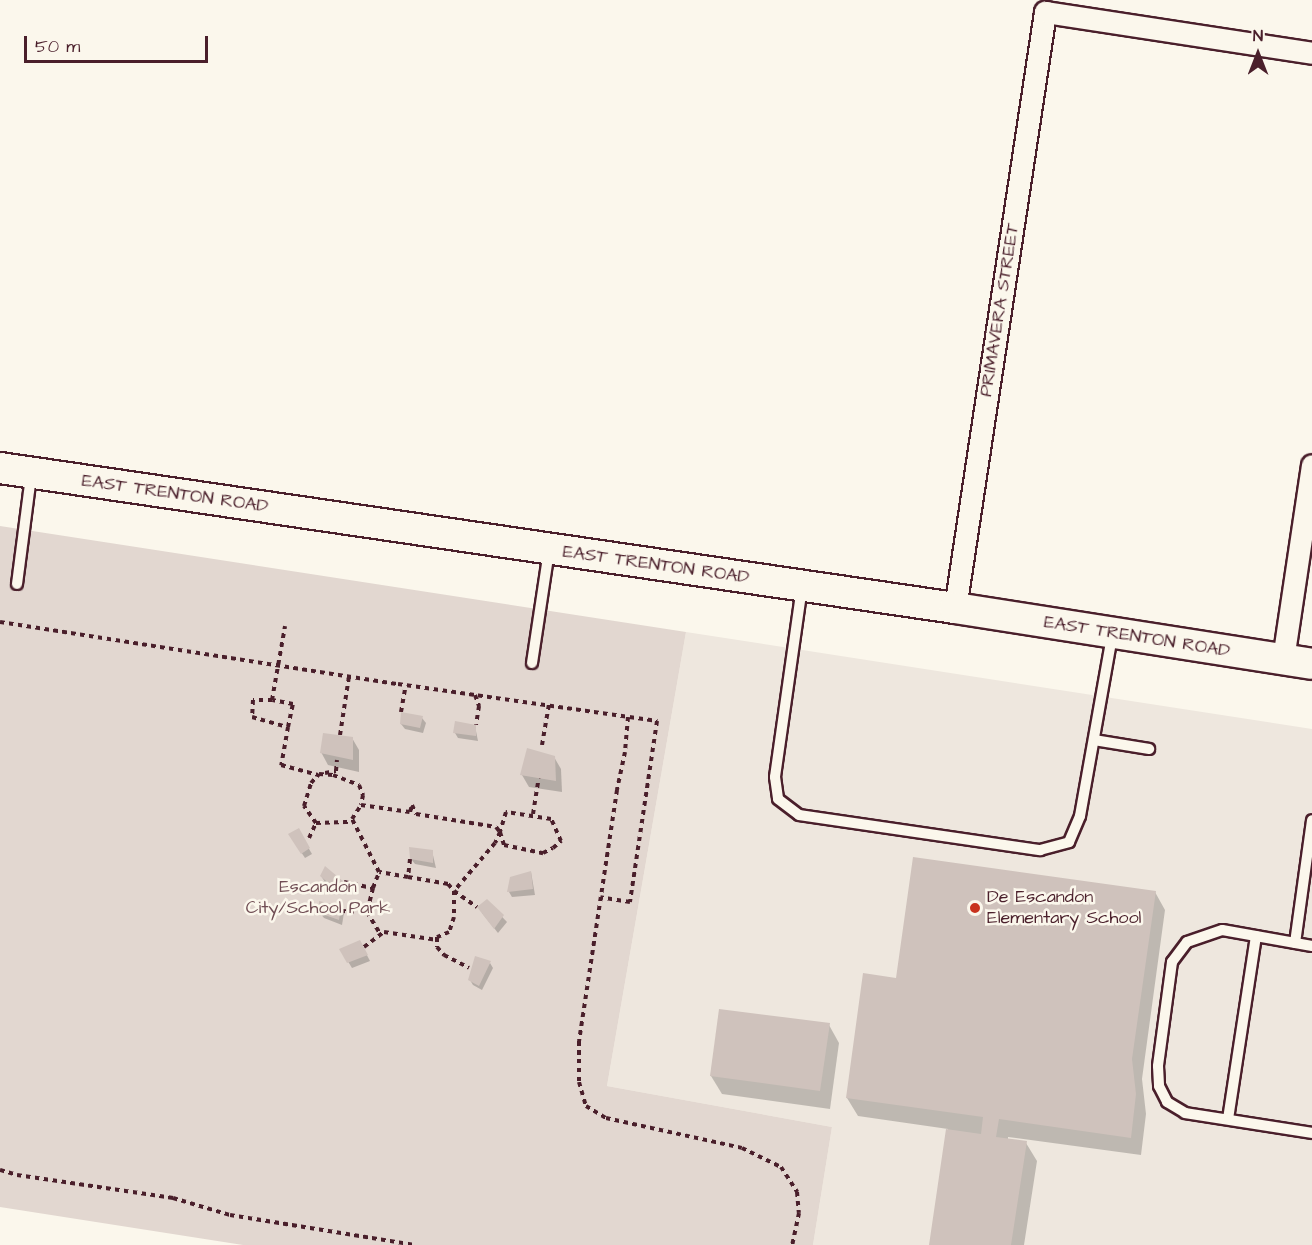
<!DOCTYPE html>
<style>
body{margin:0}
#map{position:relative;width:1312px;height:1245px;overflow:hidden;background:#fbf7ec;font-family:"Architects Daughter",sans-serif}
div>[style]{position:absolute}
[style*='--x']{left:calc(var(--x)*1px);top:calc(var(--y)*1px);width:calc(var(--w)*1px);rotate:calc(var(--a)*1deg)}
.built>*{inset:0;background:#eee7de}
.green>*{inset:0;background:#e2d7d0}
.shadow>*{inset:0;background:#0003}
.building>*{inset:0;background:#cfc2bc}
.path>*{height:4px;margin-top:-2px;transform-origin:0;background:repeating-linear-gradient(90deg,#4a1f2b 0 4.5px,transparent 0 9px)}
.roads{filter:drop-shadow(2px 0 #4a1f2b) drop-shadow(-2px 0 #4a1f2b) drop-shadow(0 2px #4a1f2b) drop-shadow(0 -2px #4a1f2b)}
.lane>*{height:10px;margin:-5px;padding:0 5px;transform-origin:5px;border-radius:5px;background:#fbf7ec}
.street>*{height:21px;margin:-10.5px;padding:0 10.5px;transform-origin:10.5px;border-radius:10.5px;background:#fbf7ec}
.secondary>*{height:30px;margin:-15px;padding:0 15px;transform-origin:15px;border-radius:15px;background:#fbf7ec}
.dots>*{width:16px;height:16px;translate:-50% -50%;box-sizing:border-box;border:3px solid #fbf7ec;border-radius:50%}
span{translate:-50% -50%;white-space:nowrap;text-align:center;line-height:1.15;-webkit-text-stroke:5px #fbf7ec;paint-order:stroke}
.street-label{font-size:18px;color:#4a1f2b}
.park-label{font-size:18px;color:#704d54}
.poi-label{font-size:18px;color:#4a1f2b}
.left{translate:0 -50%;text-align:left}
.north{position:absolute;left:1228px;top:24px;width:60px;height:60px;-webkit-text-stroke:4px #fbf7ec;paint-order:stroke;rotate:0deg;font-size:16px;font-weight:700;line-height:24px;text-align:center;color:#4a1f2b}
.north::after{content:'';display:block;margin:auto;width:21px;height:27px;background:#4a1f2b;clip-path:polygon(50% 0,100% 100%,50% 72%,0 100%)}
.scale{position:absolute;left:24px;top:36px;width:184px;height:27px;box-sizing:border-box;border:3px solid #4a1f2b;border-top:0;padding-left:8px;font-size:18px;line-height:21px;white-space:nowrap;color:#4a1f2b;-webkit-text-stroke:4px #fbf7ec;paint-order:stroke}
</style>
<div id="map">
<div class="built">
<div style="clip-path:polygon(686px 632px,1312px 729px,1312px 1245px,813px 1245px,832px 1127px,607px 1086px)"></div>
</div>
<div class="green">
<div style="clip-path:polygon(0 526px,686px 632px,607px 1086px,832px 1127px,813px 1245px,243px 1245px,0 1207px)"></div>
</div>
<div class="shadow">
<div style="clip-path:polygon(422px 718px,426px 723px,423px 733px,405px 729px,401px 724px)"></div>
<div style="clip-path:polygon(475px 726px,478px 741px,458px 738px,455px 733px)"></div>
<div style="clip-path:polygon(352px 738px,359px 750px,359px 772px,328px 765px,321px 752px)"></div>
<div style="clip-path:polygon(554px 757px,561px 769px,562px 792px,529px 787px,522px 775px)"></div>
<div style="clip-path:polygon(298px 830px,312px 854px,305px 858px,290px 835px)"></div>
<div style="clip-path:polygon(432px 851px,436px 868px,415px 864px,411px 859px)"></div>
<div style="clip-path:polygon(325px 868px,344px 884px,347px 889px,340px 894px,325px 882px,321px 876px)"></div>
<div style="clip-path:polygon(531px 872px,535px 895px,512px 897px,509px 892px,511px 879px)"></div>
<div style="clip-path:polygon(1155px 892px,1165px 910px,1142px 1079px,1146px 1114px,1141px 1155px,1008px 1137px,1008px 1140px,1026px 1143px,1037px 1161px,1024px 1245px,930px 1245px,948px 1129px,858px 1116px,847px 1098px,898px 979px)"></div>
<div style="clip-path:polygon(487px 901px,507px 922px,498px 933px,482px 913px)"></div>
<div style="clip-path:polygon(341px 907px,344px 913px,342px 925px,324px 918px,320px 913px)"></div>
<div style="clip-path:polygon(360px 942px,370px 961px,352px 968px,341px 950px)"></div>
<div style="clip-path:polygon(490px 963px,493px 968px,482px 990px,473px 985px,470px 980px)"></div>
<div style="clip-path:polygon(829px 1025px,839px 1043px,830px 1109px,722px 1094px,711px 1076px)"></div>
</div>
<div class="building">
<div style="clip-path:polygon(401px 712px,423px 716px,420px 728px,400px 724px)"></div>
<div style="clip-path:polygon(455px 721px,476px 725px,476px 736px,453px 733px)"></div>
<div style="clip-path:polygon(323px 733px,353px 737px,353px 760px,320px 753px)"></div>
<div style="clip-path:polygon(527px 748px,555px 756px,556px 781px,520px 775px)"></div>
<div style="clip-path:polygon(299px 828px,310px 848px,301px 854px,288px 834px)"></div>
<div style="clip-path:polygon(409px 847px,433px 850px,433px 863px,410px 859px)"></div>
<div style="clip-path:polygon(913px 857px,1156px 891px,1132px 1059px,1136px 1094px,1131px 1138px,999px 1119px,996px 1137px,1027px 1141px,1011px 1245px,929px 1245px,946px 1129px,981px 1134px,983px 1117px,846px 1098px,863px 973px,896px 978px)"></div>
<div style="clip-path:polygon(325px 866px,344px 882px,346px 882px,336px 889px,320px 876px)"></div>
<div style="clip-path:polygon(531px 871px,533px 889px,507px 892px,510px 877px)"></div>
<div style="clip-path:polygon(487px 899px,504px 915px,494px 929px,477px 907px)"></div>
<div style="clip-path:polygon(319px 901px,341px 906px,339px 920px,319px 913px)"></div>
<div style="clip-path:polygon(360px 940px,368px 955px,347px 963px,339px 949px)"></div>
<div style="clip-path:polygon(475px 956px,491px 961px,479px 986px,468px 980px)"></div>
<div style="clip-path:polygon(719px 1009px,830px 1023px,820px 1091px,710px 1076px)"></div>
</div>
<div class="path">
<div style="--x:0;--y:622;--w:403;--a:8.9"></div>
<div style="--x:398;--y:684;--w:262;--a:8.1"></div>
<div style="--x:657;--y:721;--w:183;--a:98.5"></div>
<div style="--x:630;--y:902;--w:30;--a:-171"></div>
<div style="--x:475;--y:695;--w:12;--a:70"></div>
<div style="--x:479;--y:706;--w:19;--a:99"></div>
<div style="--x:272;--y:700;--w:19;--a:180"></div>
<div style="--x:253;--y:700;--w:17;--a:93"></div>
<div style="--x:252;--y:717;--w:37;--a:16"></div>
<div style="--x:288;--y:727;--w:24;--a:-78"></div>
<div style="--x:293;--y:704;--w:21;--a:-169"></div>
<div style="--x:272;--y:700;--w:75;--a:-80"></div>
<div style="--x:401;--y:712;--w:27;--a:-80"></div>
<div style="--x:628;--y:717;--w:35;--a:95"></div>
<div style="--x:625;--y:752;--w:39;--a:102"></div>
<div style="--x:617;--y:790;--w:254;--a:98.6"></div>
<div style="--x:579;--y:1041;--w:41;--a:90"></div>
<div style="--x:579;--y:1082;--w:25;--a:74"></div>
<div style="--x:586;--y:1106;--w:23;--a:31"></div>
<div style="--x:606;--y:1118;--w:139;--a:12.4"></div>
<div style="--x:742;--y:1148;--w:43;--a:26"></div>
<div style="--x:781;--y:1167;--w:30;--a:57"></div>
<div style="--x:797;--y:1192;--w:21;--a:85"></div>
<div style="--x:799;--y:1213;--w:33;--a:102"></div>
<div style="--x:288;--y:727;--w:39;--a:100"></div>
<div style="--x:281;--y:765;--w:38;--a:15"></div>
<div style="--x:340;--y:735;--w:60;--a:-81.3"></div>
<div style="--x:542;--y:745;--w:42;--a:-80.3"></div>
<div style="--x:325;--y:773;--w:11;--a:-10"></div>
<div style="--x:336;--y:771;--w:11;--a:-85"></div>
<div style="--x:533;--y:814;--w:36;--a:-81"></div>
<div style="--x:316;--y:823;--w:37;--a:-2"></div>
<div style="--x:309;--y:838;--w:17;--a:-65"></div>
<div style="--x:316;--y:823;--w:21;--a:-125"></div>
<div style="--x:304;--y:806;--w:24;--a:-73"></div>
<div style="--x:311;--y:783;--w:12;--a:-48"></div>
<div style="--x:319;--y:774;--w:14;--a:4"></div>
<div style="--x:333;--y:775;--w:28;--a:21"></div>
<div style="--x:359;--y:785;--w:11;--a:68"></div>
<div style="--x:363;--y:795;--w:10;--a:101"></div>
<div style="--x:410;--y:859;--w:18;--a:96"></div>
<div style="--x:408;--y:877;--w:41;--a:9.9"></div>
<div style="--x:448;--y:884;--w:9;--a:49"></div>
<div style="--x:454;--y:891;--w:26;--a:90"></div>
<div style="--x:454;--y:917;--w:16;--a:108"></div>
<div style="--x:449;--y:932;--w:13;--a:157"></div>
<div style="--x:437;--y:937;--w:10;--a:90"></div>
<div style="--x:437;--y:947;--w:11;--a:49"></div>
<div style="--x:444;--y:955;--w:28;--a:27"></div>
<div style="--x:408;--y:877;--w:29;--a:-170"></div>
<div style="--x:379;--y:872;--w:59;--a:-117"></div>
<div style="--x:352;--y:819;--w:17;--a:-57"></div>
<div style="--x:361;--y:805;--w:49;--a:8.1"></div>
<div style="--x:410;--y:812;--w:7;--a:-74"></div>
<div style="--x:412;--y:805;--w:10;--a:66"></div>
<div style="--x:416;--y:814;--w:81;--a:9.2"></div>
<div style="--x:496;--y:827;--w:6;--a:51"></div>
<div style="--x:500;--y:832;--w:14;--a:73"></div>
<div style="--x:504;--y:845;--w:40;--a:12"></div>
<div style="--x:543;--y:853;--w:11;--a:-27"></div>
<div style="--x:553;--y:848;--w:11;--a:-41"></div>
<div style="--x:561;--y:841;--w:24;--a:-114"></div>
<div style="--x:551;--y:819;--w:46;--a:-171.2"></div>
<div style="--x:506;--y:812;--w:21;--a:107"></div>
<div style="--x:500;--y:832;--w:12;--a:114"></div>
<div style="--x:495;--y:843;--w:63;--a:130.5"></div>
<div style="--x:454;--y:891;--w:28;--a:35"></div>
<div style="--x:344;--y:882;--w:30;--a:12"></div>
<div style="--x:373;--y:888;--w:25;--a:104"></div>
<div style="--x:373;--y:888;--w:17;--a:-69"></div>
<div style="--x:341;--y:911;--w:26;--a:2"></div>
<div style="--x:367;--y:912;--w:27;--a:59"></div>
<div style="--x:364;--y:947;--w:25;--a:-37"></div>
<div style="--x:384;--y:932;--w:54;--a:8.6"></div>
<div style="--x:0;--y:1170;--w:18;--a:16"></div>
<div style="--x:17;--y:1175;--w:158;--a:8.4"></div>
<div style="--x:173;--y:1198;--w:59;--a:16.6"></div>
<div style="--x:230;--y:1215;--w:187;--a:9.2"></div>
</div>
<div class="roads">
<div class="lane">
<div style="--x:17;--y:584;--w:109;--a:-82.6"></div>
<div style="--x:802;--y:587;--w:192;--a:98.1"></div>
<div style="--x:775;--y:777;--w:22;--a:82"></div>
<div style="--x:778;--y:799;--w:26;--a:37"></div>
<div style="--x:799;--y:815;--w:244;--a:8.3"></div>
<div style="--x:1040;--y:850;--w:30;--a:-15"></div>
<div style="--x:1069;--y:842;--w:28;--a:-67"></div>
<div style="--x:1080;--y:816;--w:183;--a:-79.9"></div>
<div style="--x:532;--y:663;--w:114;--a:-81.4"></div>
<div style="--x:1094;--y:740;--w:56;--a:9.3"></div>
<div style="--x:1295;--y:943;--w:124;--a:-82.1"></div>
<div style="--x:1312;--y:946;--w:91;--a:-169.9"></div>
<div style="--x:1222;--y:930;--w:37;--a:161"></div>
<div style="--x:1187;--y:942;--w:25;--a:127"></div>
<div style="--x:1172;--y:962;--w:105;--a:97.7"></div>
<div style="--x:1158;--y:1066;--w:20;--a:87"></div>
<div style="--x:1159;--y:1086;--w:18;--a:63"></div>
<div style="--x:1167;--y:1102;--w:21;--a:31"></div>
<div style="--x:1185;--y:1113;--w:129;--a:8.9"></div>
<div style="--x:1228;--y:1119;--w:185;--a:-81.3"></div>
</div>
<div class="street">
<div style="--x:955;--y:608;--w:603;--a:-81.41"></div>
<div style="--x:1045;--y:12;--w:270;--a:8.7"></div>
<div style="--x:1283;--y:659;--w:196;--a:-81.5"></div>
</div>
<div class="secondary">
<div style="--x:0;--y:468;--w:965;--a:8.34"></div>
<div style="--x:955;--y:608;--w:361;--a:8.9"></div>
</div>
</div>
<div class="dots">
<div style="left:975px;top:908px;background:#c8321e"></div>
</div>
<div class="street-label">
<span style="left:1000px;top:310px;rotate:-81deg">PRIMAVERA STREET</span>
<span style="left:175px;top:494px;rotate:8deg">EAST TRENTON ROAD</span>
<span style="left:656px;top:565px;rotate:8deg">EAST TRENTON ROAD</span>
<span style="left:1137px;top:637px;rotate:9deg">EAST TRENTON ROAD</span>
</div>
<div class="park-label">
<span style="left:318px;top:898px">Escandon<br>City/School Park</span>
</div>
<div class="poi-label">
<span class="left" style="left:987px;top:908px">De Escandon<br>Elementary School</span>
</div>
<div class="north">N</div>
<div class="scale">50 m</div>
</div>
